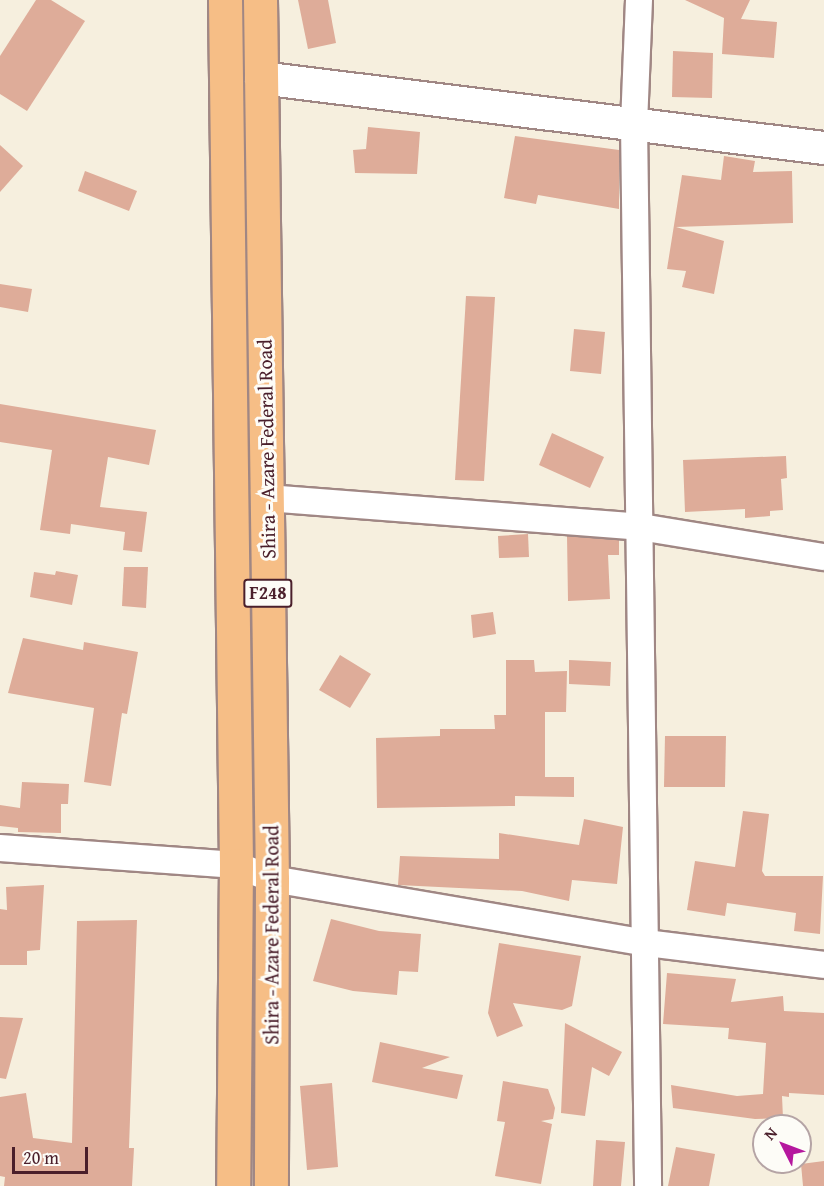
<!DOCTYPE html>
<style>
body{margin:0}
#map{position:relative;width:824px;height:1186px;overflow:hidden;background:#f6efde;font-family:"Gentium Book Plus",serif}
div>[style]{position:absolute}
[style*='--x']{left:calc(var(--x)*1px);top:calc(var(--y)*1px);width:calc(var(--w)*1px);rotate:calc(var(--a)*1deg)}
.building>*{inset:0;background:#deac99}
.roads{filter:drop-shadow(2px 0 #a08784) drop-shadow(-2px 0 #a08784) drop-shadow(0 2px #a08784) drop-shadow(0 -2px #a08784)}
.minor>*{height:26px;margin:-13px;padding:0 13px;transform-origin:13px;border-radius:13px;background:#fff}
.tertiary>*{height:32px;margin:-16px;padding:0 16px;transform-origin:16px;border-radius:16px;background:#fff}
.primary>*{height:33px;margin:-16.5px;padding:0 16.5px;transform-origin:16.5px;border-radius:16.5px;background:#f6be86}
span{translate:-50% -50%;white-space:nowrap;text-align:center;line-height:1.15;-webkit-text-stroke:6px #fdfcf7;paint-order:stroke}
.shield-label span{padding:2px 4px;background:#fdfcf7;border:2px solid;border-radius:4px;-webkit-text-stroke-width:0}
.shield-label{font-size:18px;color:#4a1f2b;font-weight:700}
.street-label{font-size:20px;color:#4a1f2b}
.north{position:absolute;left:752px;top:1114px;width:60px;height:60px;box-sizing:border-box;background:#fdfcf7;border:2px solid #b5a4a5;border-radius:50%;rotate:312deg;font-size:16px;font-weight:700;line-height:24px;text-align:center;color:#4a1f2b}
.north::after{content:'';display:block;margin:auto;width:21px;height:27px;background:#b5179e;clip-path:polygon(50% 0,100% 100%,50% 72%,0 100%)}
.scale{position:absolute;left:12px;top:1147px;width:76px;height:27px;box-sizing:border-box;border:3px solid #4a1f2b;border-top:0;padding-left:8px;font-size:18px;line-height:21px;white-space:nowrap;color:#4a1f2b;-webkit-text-stroke:4px #fdfcf7;paint-order:stroke}
</style>
<div id="map">
<div class="building">
<div style="clip-path:polygon(36px 0,51px 0,85px 21px,27px 111px,0 94px,0 56px)"></div>
<div style="clip-path:polygon(298px 0,328px 0,336px 43px,308px 49px)"></div>
<div style="clip-path:polygon(685px 0,750px 0,741px 19px,777px 22px,774px 58px,722px 54px,724px 18px)"></div>
<div style="clip-path:polygon(673px 51px,713px 53px,712px 98px,672px 97px)"></div>
<div style="clip-path:polygon(368px 127px,420px 132px,417px 174px,355px 173px,353px 150px,366px 149px)"></div>
<div style="clip-path:polygon(515px 136px,619px 150px,619px 209px,538px 195px,536px 204px,504px 198px)"></div>
<div style="clip-path:polygon(0 145px,23px 166px,0 192px)"></div>
<div style="clip-path:polygon(724px 156px,755px 161px,753px 172px,792px 171px,793px 223px,676px 227px,724px 241px,714px 294px,682px 287px,686px 271px,667px 269px,682px 175px,721px 180px)"></div>
<div style="clip-path:polygon(85px 171px,137px 191px,129px 211px,78px 191px)"></div>
<div style="clip-path:polygon(0 284px,32px 289px,28px 312px,0 307px)"></div>
<div style="clip-path:polygon(466px 296px,495px 297px,484px 481px,455px 480px)"></div>
<div style="clip-path:polygon(574px 329px,605px 332px,601px 374px,570px 371px)"></div>
<div style="clip-path:polygon(0 404px,156px 430px,149px 465px,108px 457px,100px 507px,147px 512px,142px 552px,123px 550px,125px 532px,71px 524px,70px 534px,40px 530px,52px 450px,0 442px)"></div>
<div style="clip-path:polygon(552px 433px,604px 457px,590px 488px,539px 465px)"></div>
<div style="clip-path:polygon(786px 456px,787px 478px,781px 479px,783px 510px,770px 511px,770px 516px,745px 518px,745px 509px,685px 512px,683px 460px)"></div>
<div style="clip-path:polygon(528px 534px,529px 557px,499px 558px,498px 536px)"></div>
<div style="clip-path:polygon(567px 536px,619px 540px,619px 555px,608px 555px,610px 599px,568px 601px)"></div>
<div style="clip-path:polygon(124px 567px,148px 567px,146px 608px,122px 606px)"></div>
<div style="clip-path:polygon(56px 571px,78px 575px,72px 605px,30px 597px,34px 572px,55px 575px)"></div>
<div style="clip-path:polygon(493px 612px,496px 634px,473px 638px,471px 615px)"></div>
<div style="clip-path:polygon(23px 638px,83px 650px,84px 642px,138px 652px,127px 714px,122px 713px,111px 786px,84px 782px,94px 708px,8px 693px)"></div>
<div style="clip-path:polygon(340px 655px,371px 674px,350px 708px,319px 690px)"></div>
<div style="clip-path:polygon(506px 660px,534px 660px,535px 672px,567px 671px,566px 712px,545px 712px,545px 777px,574px 777px,574px 797px,515px 796px,515px 806px,377px 808px,376px 738px,440px 736px,440px 729px,495px 729px,494px 715px,506px 715px)"></div>
<div style="clip-path:polygon(569px 660px,611px 662px,610px 686px,569px 684px)"></div>
<div style="clip-path:polygon(665px 736px,726px 736px,725px 787px,664px 787px)"></div>
<div style="clip-path:polygon(22px 782px,69px 784px,68px 804px,61px 804px,61px 833px,18px 832px,18px 828px,0 826px,0 805px,20px 808px)"></div>
<div style="clip-path:polygon(743px 811px,769px 814px,762px 871px,765px 876px,823px 876px,820px 934px,794px 931px,796px 913px,727px 903px,725px 916px,687px 910px,695px 861px,735px 867px)"></div>
<div style="clip-path:polygon(584px 819px,623px 827px,617px 884px,572px 880px,569px 901px,522px 891px,398px 885px,400px 856px,499px 859px,499px 833px,579px 845px)"></div>
<div style="clip-path:polygon(44px 885px,40px 950px,27px 951px,27px 965px,0 965px,0 909px,7px 910px,6px 887px)"></div>
<div style="clip-path:polygon(331px 919px,379px 931px,421px 934px,418px 972px,399px 971px,397px 995px,353px 991px,313px 981px)"></div>
<div style="clip-path:polygon(137px 920px,129px 1148px,134px 1148px,132px 1186px,4px 1186px,5px 1177px,0 1176px,0 1097px,26px 1093px,33px 1138px,72px 1143px,77px 921px)"></div>
<div style="clip-path:polygon(499px 943px,581px 956px,572px 1006px,562px 1010px,513px 1003px,523px 1026px,497px 1037px,488px 1013px)"></div>
<div style="clip-path:polygon(667px 973px,736px 979px,731px 1002px,783px 996px,784px 1011px,824px 1013px,824px 1095px,789px 1093px,789px 1097px,782px 1096px,783px 1118px,755px 1119px,673px 1108px,671px 1085px,737px 1096px,763px 1094px,766px 1043px,728px 1039px,729px 1028px,663px 1024px)"></div>
<div style="clip-path:polygon(0 1017px,23px 1018px,6px 1079px,0 1078px)"></div>
<div style="clip-path:polygon(565px 1023px,622px 1052px,609px 1076px,592px 1067px,585px 1116px,561px 1113px)"></div>
<div style="clip-path:polygon(380px 1042px,450px 1057px,422px 1068px,463px 1075px,457px 1099px,372px 1082px)"></div>
<div style="clip-path:polygon(503px 1081px,548px 1089px,555px 1108px,553px 1119px,541px 1121px,552px 1124px,541px 1184px,495px 1176px,505px 1122px,497px 1121px)"></div>
<div style="clip-path:polygon(332px 1083px,338px 1167px,307px 1170px,300px 1086px)"></div>
<div style="clip-path:polygon(596px 1140px,625px 1142px,621px 1186px,593px 1186px)"></div>
<div style="clip-path:polygon(676px 1147px,715px 1154px,709px 1186px,668px 1186px)"></div>
<div style="clip-path:polygon(824px 1161px,824px 1186px,803px 1186px,801px 1164px)"></div>
</div>
<div class="roads">
<div class="minor">
<div style="--x:639;--y:0;--w:124;--a:92.3"></div>
<div style="--x:634;--y:124;--w:1062;--a:89.24"></div>
<div style="--x:267;--y:498;--w:374;--a:4.4"></div>
<div style="--x:640;--y:527;--w:186;--a:9.3"></div>
<div style="--x:0;--y:848;--w:237;--a:4.1"></div>
<div style="--x:236;--y:865;--w:39;--a:21"></div>
<div style="--x:272;--y:879;--w:379;--a:9.7"></div>
<div style="--x:646;--y:943;--w:179;--a:7"></div>
</div>
<div class="tertiary">
<div style="--x:261;--y:78;--w:567;--a:7.09"></div>
</div>
<div class="primary">
<div style="--x:225;--y:0;--w:865;--a:89.27"></div>
<div style="--x:236;--y:865;--w:321;--a:90.5"></div>
<div style="--x:260;--y:0;--w:879;--a:89.22"></div>
<div style="--x:272;--y:879;--w:307;--a:90.2"></div>
</div>
</div>
<div class="shield-label">
<span style="left:268px;top:593px">F248</span>
</div>
<div class="street-label">
<span style="left:266px;top:449px;rotate:-91deg">Shira - Azare Federal Road</span>
<span style="left:271px;top:935px;rotate:-90deg">Shira - Azare Federal Road</span>
</div>
<div class="north">N</div>
<div class="scale">20 m</div>
</div>
